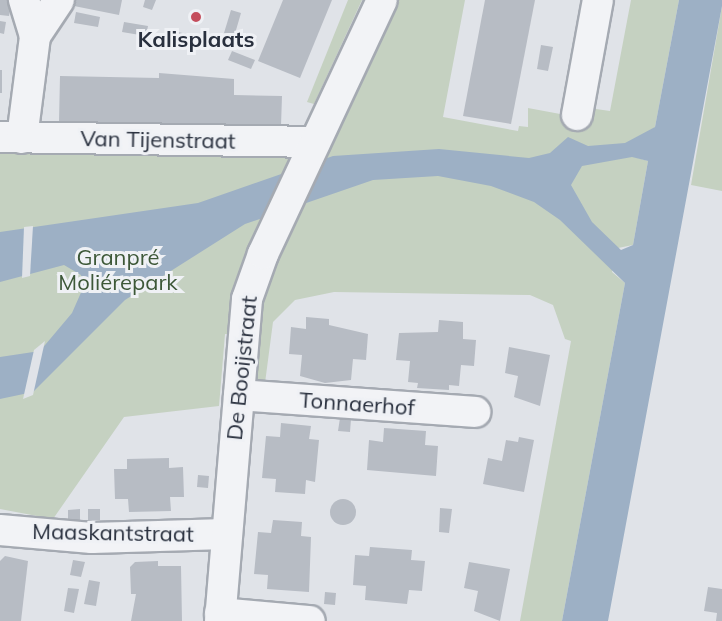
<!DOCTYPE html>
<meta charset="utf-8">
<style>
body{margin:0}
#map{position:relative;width:722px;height:621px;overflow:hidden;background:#e0e3e8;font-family:Mulish,sans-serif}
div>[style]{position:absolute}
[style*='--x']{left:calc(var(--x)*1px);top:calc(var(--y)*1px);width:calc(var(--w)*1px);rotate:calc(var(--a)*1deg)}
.green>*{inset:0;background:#c5d1c1}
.water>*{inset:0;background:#9db0c5}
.pier>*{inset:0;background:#e0e3e8}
.building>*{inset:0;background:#b7bcc4}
.round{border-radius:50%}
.roads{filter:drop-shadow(2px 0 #a5aab2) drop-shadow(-2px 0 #a5aab2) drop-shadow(0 2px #a5aab2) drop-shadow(0 -2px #a5aab2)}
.minor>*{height:30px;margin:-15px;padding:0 15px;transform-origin:15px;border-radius:15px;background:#f2f3f6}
.dots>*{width:16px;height:16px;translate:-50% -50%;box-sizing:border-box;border:3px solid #eff1f5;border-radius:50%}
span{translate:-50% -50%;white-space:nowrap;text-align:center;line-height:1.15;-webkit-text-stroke:6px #eff1f5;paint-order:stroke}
.poi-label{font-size:22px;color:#29303e;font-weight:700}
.street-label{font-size:22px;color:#29303e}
.park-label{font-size:22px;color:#3d5838}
</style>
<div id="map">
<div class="green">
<div style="clip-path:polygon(348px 0,362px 0,314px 104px,307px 102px)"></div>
<div style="clip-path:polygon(395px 0,465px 0,443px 117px,518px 131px,519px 126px,528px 127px,528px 108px,587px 119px,589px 108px,610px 111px,631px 0,679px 0,655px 127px,635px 157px,648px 161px,633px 245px,618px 248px,612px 272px,625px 283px,562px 621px,520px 621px,571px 341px,565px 339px,553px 305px,530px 295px,334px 292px,295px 300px,273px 322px,265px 383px,256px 383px,258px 350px,252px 337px,225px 334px,219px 406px,124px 417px,53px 519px,0 509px,0 144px,291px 149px)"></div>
<div style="clip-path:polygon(722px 6px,722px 191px,691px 185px)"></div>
</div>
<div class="water">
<div style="clip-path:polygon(evenodd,679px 0,722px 0,722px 6px,608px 621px,562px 621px,625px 283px,560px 220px,534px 202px,491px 186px,438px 176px,373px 180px,245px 224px,125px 300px,33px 392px,0 399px,0 357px,40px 351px,72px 313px,83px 288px,81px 275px,64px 265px,0 282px,0 232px,198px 203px,333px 156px,439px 149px,529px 158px,550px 153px,568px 137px,588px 146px,625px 143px,655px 127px,679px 0,632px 157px,648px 161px,633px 245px,621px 250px,592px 222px,571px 185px,582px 166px,632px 157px)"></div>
</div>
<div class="pier">
<div style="clip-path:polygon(33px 226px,30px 276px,22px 278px,24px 227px)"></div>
<div style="clip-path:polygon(45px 341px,33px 395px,23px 399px,34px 350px)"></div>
</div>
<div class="building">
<div style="clip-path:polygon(0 0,12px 0,9px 16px,0 15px)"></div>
<div style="clip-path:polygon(70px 0,122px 0,119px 15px,69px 5px)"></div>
<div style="clip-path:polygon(145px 0,156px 0,152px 10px,143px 7px)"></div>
<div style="clip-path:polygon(283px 0,332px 0,300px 78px,258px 61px)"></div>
<div style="clip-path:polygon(485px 0,535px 0,511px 124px,463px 116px)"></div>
<div style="clip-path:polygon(231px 10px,241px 13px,234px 37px,224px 33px)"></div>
<div style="clip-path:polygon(76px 12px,100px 17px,98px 27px,74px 23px)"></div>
<div style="clip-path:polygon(0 21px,6px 22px,4px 34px,0 33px)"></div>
<div style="clip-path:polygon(124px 22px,148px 26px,146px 36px,122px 32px)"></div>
<div style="clip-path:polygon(173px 31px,197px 36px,195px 46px,171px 41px)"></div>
<div style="clip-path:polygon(541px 45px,553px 47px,548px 71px,537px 69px)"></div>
<div style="clip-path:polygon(232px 51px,255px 60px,251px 69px,228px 60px)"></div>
<div style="clip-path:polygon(0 70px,2px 70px,2px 93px,0 93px)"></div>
<div style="clip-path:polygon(159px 73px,234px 79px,234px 95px,282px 96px,281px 126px,59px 122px,60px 76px,159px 78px)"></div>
<div style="clip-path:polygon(306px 317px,329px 319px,329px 325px,368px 334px,366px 360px,353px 359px,351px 380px,325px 383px,300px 376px,302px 355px,289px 354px,291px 327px,306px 329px)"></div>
<div style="clip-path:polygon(439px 320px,463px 322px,463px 339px,476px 340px,474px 366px,461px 365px,459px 386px,449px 385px,449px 390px,417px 388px,418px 383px,408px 382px,410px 361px,396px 360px,399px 333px,438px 332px)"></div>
<div style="clip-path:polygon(509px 347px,550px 355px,540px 406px,514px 397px,518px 376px,505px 373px)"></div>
<div style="clip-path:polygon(340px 418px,351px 419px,350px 432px,338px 431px)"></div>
<div style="clip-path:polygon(281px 423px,311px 426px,309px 439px,319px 440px,315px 482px,306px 480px,305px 494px,275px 492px,276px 479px,262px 478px,266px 436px,280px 437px)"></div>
<div style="clip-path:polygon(384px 428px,426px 431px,425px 445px,438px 446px,436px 476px,367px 470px,369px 440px,383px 442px)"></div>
<div style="clip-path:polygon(519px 437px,534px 440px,524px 492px,483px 484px,488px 458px,502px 461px,506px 440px,518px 442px)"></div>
<div style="clip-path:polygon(169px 458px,169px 468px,183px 467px,184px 497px,170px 497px,171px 511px,129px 512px,128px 499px,115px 499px,114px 469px,127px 469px,127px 459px)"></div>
<div style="clip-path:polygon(198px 475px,209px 476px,208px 488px,197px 487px)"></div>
<div class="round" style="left:330px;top:499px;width:26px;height:26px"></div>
<div style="clip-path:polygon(440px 508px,452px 509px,449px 533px,439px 532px)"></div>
<div style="clip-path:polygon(80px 509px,80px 521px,68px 521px,68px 510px)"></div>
<div style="clip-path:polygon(88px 509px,100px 509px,100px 520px,88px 520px)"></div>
<div style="clip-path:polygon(273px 520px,302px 522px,301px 536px,311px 537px,309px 592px,267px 589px,268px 575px,254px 574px,258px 532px,271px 533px)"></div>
<div style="clip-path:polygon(370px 547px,412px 550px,411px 560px,425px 561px,422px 591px,409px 590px,407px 604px,365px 600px,366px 586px,353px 585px,355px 555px,369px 556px)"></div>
<div style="clip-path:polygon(5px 556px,28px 561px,21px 621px,0 621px,0 561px)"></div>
<div style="clip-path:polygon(73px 560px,85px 562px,81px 577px,70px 575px)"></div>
<div style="clip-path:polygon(158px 561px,158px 566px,181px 566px,182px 621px,131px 621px,136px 594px,131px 594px,130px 567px,135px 562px)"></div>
<div style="clip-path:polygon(469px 562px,510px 569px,500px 621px,474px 611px,478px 591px,464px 588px)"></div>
<div style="clip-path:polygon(89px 580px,100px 582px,96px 606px,84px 604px)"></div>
<div style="clip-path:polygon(708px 587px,722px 589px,722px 621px,716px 621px,717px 613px,704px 611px)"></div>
<div style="clip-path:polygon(68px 588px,79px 589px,74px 613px,64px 611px)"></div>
<div style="clip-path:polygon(325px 592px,336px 593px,335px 605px,324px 604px)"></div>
</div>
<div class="roads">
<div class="minor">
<div style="--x:35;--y:36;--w:43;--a:-56.3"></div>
<div style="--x:577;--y:115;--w:117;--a:-79.7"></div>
<div style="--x:0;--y:137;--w:315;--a:0.9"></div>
<div style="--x:22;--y:138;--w:103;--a:-82.7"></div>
<div style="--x:35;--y:36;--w:38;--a:-107"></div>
<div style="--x:239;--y:395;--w:237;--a:4.1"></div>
<div style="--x:0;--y:530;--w:92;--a:5"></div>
<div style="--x:92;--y:538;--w:134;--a:-1.7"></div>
<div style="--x:220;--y:613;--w:90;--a:5.1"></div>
<div style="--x:220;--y:621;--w:323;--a:-85.2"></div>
<div style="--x:247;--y:299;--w:48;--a:-70.4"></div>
<div style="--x:263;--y:254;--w:280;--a:-64.9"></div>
</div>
</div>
<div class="dots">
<div style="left:196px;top:17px;background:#c44d5c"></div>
</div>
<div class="poi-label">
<span style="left:196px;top:40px">Kalisplaats</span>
</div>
<div class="street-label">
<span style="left:158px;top:140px;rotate:1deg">Van Tijenstraat</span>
<span style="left:242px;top:368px;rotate:-84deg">De Booijstraat</span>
<span style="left:357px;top:404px;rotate:4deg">Tonnaerhof</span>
<span style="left:113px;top:533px;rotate:1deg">Maaskantstraat</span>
</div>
<div class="park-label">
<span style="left:118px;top:270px">Granpré<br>Moliérepark</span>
</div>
</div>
